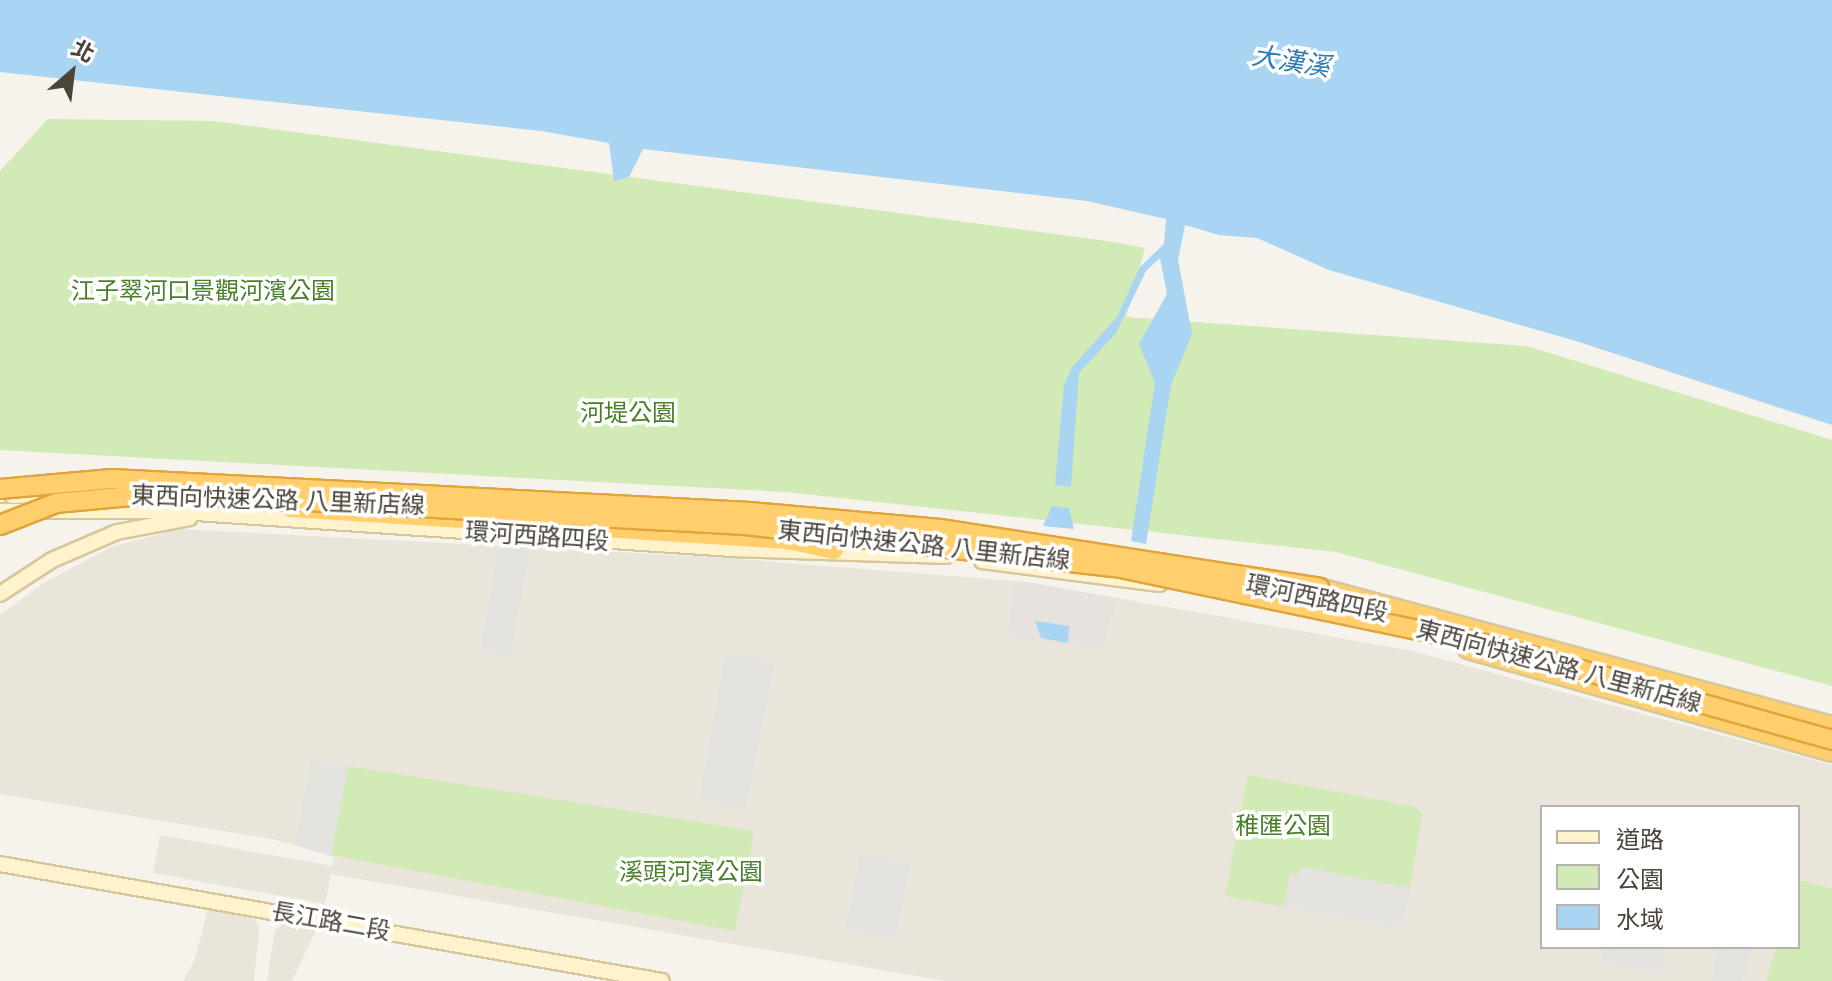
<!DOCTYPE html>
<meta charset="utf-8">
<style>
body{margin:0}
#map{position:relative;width:1832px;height:981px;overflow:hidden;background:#f6f3ec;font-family:Mulish,"Noto Sans TC",sans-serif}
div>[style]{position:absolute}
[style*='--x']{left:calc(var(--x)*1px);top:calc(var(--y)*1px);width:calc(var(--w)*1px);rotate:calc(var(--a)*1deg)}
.residential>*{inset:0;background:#eae5da}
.industrial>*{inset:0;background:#e6e2dd}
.green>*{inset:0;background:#d2eab5}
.parking>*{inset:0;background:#e5e3e0}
.water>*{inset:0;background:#a9d4f2}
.roads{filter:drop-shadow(2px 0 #d6c79b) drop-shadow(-2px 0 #d6c79b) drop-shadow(0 2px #d6c79b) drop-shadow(0 -2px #d6c79b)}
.secondary>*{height:14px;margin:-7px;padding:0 7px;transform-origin:7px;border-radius:7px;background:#fff3cd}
.highway>*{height:18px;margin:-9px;padding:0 9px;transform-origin:9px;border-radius:9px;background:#ffcf6e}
.bridges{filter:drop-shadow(2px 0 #e0a43c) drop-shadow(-2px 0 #e0a43c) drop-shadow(0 2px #e0a43c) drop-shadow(0 -2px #e0a43c)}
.highway-bridge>*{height:18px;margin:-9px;padding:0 9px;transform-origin:9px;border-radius:9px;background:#ffcf6e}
span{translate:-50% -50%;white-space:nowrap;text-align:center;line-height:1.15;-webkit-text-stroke:7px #fff;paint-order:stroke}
.park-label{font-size:24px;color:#4a7f2a}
.street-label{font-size:24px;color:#4b4439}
.water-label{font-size:26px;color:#2e7ab2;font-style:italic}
.legend{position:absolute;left:1540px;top:805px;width:260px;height:144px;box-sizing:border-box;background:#fff;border:2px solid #b7b4b0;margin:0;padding:10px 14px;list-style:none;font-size:24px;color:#4b4439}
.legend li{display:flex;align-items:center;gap:16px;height:40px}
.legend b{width:40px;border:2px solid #b7b4b0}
.north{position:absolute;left:32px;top:32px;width:80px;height:80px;-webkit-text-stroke:6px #fff;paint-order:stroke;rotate:28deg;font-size:22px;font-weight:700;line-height:32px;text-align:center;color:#4b4439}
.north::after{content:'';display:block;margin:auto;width:28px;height:36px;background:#4b4439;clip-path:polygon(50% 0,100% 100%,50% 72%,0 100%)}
</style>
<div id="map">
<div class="residential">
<div style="clip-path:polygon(evenodd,179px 529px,712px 557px,1028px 582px,1412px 651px,1832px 765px,1832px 981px,945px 981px,331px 874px,325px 904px,153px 873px,160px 835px,332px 866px,334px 857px,273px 839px,0 794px,0 615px,44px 583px,111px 547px,179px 529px,1542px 807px,1798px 807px,1798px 947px,1542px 947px,1542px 807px)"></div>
<div style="clip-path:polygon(208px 909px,255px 919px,259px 930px,254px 981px,183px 981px,195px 959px)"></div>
<div style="clip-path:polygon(283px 924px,316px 930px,292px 981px,267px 981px,275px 930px)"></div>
</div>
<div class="industrial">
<div style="clip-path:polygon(1028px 582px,1117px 599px,1102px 649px,1008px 637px,1013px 586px)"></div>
</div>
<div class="green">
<div style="clip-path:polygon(48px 119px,214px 121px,1107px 241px,1145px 248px,1126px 317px,1527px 346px,1832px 440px,1832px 686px,1336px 552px,786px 492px,0 450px,0 171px)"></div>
<div style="clip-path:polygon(348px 766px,754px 831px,735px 931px,331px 855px)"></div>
<div style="clip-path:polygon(1248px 775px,1416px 807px,1422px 814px,1410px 888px,1301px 867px,1299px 875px,1290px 874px,1284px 907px,1225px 896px)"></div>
<div style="clip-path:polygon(1804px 881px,1832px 889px,1832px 981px,1766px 981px,1776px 947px,1798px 947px,1798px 882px)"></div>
</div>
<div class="parking">
<div style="clip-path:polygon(499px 545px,530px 548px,510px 656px,480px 651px)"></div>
<div style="clip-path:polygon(725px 656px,775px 659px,745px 812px,699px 801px)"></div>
<div style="clip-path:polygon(311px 761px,348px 766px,331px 855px,295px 845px)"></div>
<div style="clip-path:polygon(860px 853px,911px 863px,895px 941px,845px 931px)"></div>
<div style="clip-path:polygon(1301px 867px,1410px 888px,1404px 922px,1391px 927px,1284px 907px,1290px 873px,1299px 875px)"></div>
<div style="clip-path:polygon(1604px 947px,1665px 947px,1662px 974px,1601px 964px)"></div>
<div style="clip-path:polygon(1716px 947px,1754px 947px,1742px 981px,1712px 981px)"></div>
</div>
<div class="water">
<div style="clip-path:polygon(0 0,1832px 0,1832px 425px,1576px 341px,1329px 270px,1257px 238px,1219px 235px,1185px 225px,1178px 260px,1192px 334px,1171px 385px,1146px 544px,1131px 541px,1155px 383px,1139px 344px,1167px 294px,1160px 258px,1146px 271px,1116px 333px,1079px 373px,1071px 487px,1055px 485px,1064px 384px,1073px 366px,1117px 317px,1140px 267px,1164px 244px,1166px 219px,1087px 201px,643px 149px,629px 177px,614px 181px,609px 143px,541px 131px,0 72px)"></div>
<div style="clip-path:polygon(1052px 506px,1069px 508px,1074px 529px,1043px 526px)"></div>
<div style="clip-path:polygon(1035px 621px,1069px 626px,1068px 643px,1041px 638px)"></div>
</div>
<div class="roads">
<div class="secondary">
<div style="--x:12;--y:496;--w:59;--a:-1.9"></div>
<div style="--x:0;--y:511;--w:166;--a:0"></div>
<div style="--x:166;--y:511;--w:567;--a:3.84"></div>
<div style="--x:732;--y:549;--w:214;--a:1.9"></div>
<div style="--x:982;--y:561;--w:179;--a:7.4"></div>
<div style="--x:1291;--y:592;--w:51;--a:11.3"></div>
<div style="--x:0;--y:594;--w:62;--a:-33.2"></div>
<div style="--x:52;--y:560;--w:71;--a:-23.3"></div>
<div style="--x:117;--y:532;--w:74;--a:-10.9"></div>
<div style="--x:0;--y:864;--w:672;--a:10.02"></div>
</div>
<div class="highway">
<div style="--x:291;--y:508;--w:498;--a:3.7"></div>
<div style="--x:788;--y:540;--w:47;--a:12.3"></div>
<div style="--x:1319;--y:588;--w:531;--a:15.06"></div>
<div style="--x:1468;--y:649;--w:378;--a:15.8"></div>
</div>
</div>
<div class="bridges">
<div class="highway-bridge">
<div style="--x:0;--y:489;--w:112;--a:-5.1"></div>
<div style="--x:112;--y:479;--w:639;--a:2.96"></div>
<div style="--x:750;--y:512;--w:191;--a:5.1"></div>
<div style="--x:940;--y:529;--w:384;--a:8.8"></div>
<div style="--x:0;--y:525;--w:60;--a:-21.4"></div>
<div style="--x:56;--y:503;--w:107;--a:-5.3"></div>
<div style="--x:163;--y:493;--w:583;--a:3.15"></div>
<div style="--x:745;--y:525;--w:373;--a:6.5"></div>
<div style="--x:1116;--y:567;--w:395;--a:11.8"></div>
<div style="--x:1503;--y:648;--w:342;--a:15.6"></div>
</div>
</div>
<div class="park-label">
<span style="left:203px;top:291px">江子翠河口景觀河濱公園</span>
<span style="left:628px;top:413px">河堤公園</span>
<span style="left:1283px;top:826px">稚匯公園</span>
<span style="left:691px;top:872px">溪頭河濱公園</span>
</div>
<div class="street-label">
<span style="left:278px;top:500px;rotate:2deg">東西向快速公路 八里新店線</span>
<span style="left:537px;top:536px;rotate:4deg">環河西路四段</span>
<span style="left:924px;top:545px;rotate:6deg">東西向快速公路 八里新店線</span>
<span style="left:1317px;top:598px;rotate:12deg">環河西路四段</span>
<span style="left:1559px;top:666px;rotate:15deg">東西向快速公路 八里新店線</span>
<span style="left:331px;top:921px;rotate:10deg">長江路二段</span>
</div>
<div class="water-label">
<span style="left:1291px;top:61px;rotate:9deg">大漢溪</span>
</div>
<ul class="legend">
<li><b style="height:10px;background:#fff3cd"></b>道路</li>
<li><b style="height:22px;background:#d2eab5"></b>公園</li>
<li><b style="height:22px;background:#a9d4f2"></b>水域</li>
</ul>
<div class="north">北</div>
</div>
